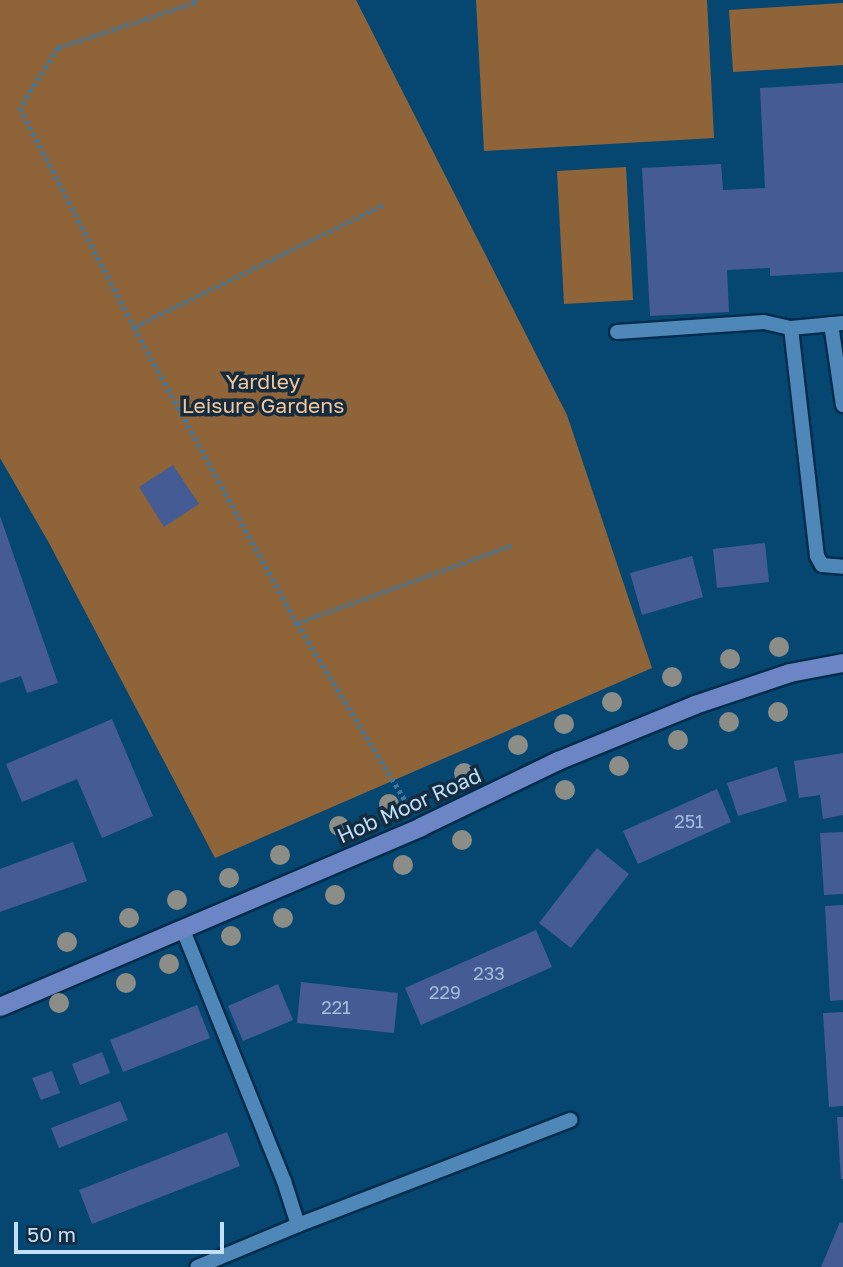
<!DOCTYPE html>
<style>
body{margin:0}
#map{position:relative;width:843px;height:1267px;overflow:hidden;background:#064772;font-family:"Golos Text",sans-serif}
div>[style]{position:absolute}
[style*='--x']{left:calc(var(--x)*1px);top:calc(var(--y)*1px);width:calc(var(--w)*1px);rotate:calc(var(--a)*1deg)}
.green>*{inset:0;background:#8f6439}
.building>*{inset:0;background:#445c93}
.path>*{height:4.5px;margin-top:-2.25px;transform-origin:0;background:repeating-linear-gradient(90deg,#42789d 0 3.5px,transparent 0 7px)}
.roads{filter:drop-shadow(2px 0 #002c4c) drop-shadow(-2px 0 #002c4c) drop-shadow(0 2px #002c4c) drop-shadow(0 -2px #002c4c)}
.lane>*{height:14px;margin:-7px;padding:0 7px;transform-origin:7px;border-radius:7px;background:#4f88b8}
.secondary>*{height:18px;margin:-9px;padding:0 9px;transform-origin:9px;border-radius:9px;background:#6c86c5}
.trees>*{width:20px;height:20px;margin:-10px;border-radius:50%;background:#8b8d86}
span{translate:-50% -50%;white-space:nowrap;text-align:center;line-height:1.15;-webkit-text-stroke:7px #142c40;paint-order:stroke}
.number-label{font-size:18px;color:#a2bedf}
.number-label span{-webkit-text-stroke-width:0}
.park-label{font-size:21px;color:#f8c696}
.street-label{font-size:21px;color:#c2dff8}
.scale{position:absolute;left:14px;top:1222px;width:210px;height:32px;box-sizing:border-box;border:4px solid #c2dff8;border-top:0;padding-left:9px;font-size:21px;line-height:24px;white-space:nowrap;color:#c2dff8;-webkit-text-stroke:5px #142c40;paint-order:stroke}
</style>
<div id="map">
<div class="green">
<div style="clip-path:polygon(0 0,356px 0,567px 415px,652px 668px,215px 858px,49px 543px,0 458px)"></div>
<div style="clip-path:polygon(476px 0,707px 0,714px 138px,484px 151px)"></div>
<div style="clip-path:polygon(843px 3px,843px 65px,733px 72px,729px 10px)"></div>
<div style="clip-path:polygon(626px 167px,633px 300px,564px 304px,557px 171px)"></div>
</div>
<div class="building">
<div style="clip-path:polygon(843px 83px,843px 272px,770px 276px,770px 268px,727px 270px,729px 312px,650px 316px,642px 168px,721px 164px,723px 190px,765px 188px,760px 88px)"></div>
<div style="clip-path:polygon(173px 465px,199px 504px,164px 527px,139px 487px)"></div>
<div style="clip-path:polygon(0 516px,58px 683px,27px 693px,21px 676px,0 683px)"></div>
<div style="clip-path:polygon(765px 543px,769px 582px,717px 588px,713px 549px)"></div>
<div style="clip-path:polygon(692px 556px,703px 597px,642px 615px,630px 573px)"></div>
<div style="clip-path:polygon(112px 719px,153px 816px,102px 838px,77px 779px,22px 802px,6px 764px)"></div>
<div style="clip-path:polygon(843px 753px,843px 815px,823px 819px,820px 795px,799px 798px,794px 761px)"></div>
<div style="clip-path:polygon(777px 767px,787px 801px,738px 816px,727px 783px)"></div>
<div style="clip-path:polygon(717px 789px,731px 822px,638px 864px,623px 831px)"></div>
<div style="clip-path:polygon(843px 832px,843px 894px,824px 895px,820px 833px)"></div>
<div style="clip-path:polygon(73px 842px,87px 881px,0 912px,0 869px)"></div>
<div style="clip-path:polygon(597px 848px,629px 874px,571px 948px,539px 923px)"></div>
<div style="clip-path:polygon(843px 905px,843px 1000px,830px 1001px,825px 906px)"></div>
<div style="clip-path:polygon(536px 930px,552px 967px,421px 1025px,405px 988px)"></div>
<div style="clip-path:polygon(301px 982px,398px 993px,394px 1033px,297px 1023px)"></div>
<div style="clip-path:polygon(278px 984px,293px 1020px,243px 1041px,228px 1006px)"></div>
<div style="clip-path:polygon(197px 1005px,210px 1038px,123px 1072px,110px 1040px)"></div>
<div style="clip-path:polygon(843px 1012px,843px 1106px,829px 1107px,823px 1013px)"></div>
<div style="clip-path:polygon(102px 1052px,110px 1073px,80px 1085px,72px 1064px)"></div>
<div style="clip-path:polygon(52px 1071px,60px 1093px,41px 1100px,32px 1078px)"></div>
<div style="clip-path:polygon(120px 1101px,128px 1120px,59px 1148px,51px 1128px)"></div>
<div style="clip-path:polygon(837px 1117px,843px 1117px,843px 1179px,841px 1179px)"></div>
<div style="clip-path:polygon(227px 1132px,240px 1166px,92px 1224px,79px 1190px)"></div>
<div style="clip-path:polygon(840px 1222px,843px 1223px,843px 1267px,821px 1267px)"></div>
</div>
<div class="path">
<div style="--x:194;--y:0;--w:3;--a:72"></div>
<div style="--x:195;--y:3;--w:144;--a:161.8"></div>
<div style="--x:58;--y:48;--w:71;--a:122.3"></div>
<div style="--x:20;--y:108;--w:247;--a:62.5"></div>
<div style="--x:134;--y:327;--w:338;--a:61.2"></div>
<div style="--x:297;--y:623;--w:217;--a:58.6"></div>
<div style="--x:134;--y:327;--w:277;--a:-26.1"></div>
<div style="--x:297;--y:623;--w:230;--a:-19.9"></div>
</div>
<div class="roads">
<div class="lane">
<div style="--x:831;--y:324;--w:82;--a:81.6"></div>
<div style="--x:791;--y:328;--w:229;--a:83.5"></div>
<div style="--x:817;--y:556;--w:10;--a:61"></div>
<div style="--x:822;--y:565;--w:21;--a:5"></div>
<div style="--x:617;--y:332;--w:147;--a:-3.9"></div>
<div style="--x:764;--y:322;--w:28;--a:13"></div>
<div style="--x:791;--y:328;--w:52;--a:-5.5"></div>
<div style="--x:183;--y:930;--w:271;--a:68.1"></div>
<div style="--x:284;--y:1181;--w:46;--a:72.3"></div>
<div style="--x:298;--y:1225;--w:109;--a:157.4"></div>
<div style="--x:298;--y:1225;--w:292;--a:-21.1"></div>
</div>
<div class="secondary">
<div style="--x:0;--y:1007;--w:458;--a:-23.1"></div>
<div style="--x:421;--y:827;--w:152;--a:-25.7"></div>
<div style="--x:558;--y:761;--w:148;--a:-22.2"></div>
<div style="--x:695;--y:705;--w:100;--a:-18.6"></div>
<div style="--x:790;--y:673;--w:54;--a:-10.7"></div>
</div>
</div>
<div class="trees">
<div style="left:779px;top:647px"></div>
<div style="left:730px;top:659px"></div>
<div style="left:672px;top:677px"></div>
<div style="left:612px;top:702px"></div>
<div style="left:778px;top:712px"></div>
<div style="left:729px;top:722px"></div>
<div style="left:564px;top:724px"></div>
<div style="left:678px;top:740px"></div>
<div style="left:518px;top:745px"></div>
<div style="left:619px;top:766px"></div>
<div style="left:464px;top:773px"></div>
<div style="left:565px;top:790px"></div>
<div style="left:389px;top:804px"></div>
<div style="left:339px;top:826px"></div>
<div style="left:462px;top:840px"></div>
<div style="left:280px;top:855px"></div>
<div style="left:403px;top:865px"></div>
<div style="left:229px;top:878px"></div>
<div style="left:335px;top:895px"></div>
<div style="left:177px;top:900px"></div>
<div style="left:129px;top:918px"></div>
<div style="left:283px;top:918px"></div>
<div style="left:231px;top:936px"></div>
<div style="left:67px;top:942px"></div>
<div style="left:169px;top:964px"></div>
<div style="left:126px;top:983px"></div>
<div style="left:59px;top:1003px"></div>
</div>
<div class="number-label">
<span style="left:689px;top:821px">251</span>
<span style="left:489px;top:973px">233</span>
<span style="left:445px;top:992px">229</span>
<span style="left:336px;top:1007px">221</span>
</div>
<div class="park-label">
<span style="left:263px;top:393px">Yardley<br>Leisure Gardens</span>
</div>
<div class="street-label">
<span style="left:409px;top:805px;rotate:-24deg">Hob Moor Road</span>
</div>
<div class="scale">50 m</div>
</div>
